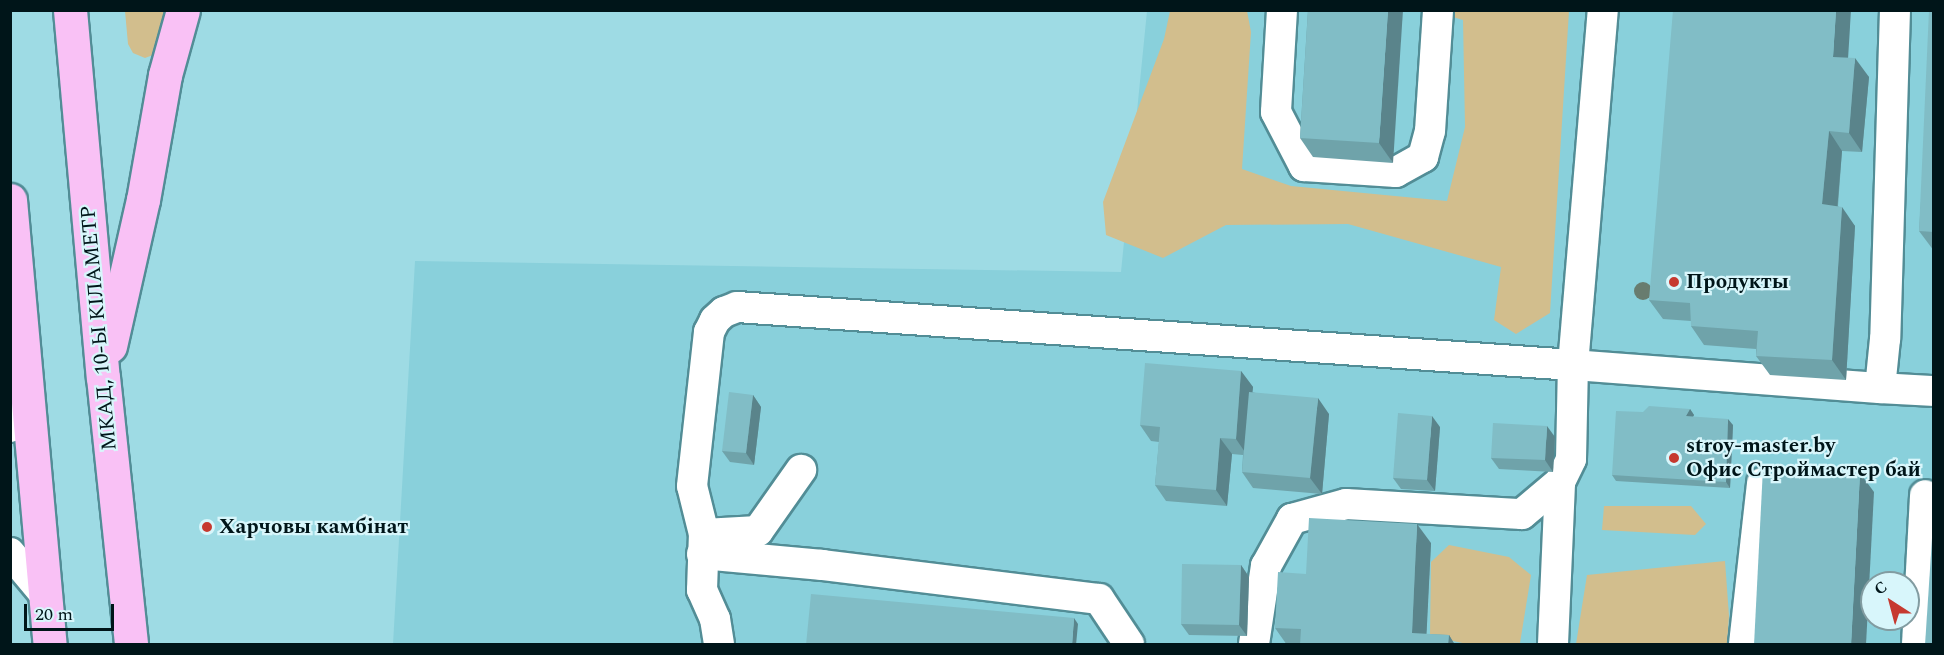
<!DOCTYPE html>
<meta charset="utf-8">
<style>
body{margin:0}
#map{position:relative;width:1944px;height:655px;overflow:hidden;background:#9edbe4;font-family:Spectral,serif}
div>[style]{position:absolute}
[style*='--x']{left:calc(var(--x)*1px);top:calc(var(--y)*1px);width:calc(var(--w)*1px);rotate:calc(var(--a)*1deg)}
.built>*{inset:0;background:#89d0db}
.green>*{inset:0;background:#d2be8d}
.roads{filter:drop-shadow(2px 0 #528d96) drop-shadow(-2px 0 #528d96) drop-shadow(0 2px #528d96) drop-shadow(0 -2px #528d96)}
.minor>*{height:30px;margin:-15px;padding:0 15px;transform-origin:15px;border-radius:15px;background:#fff}
.highway>*{height:33px;margin:-16.5px;padding:0 16.5px;transform-origin:16.5px;border-radius:16.5px;background:#f9c1f5}
.trees>*{width:18px;height:18px;margin:-9px;border-radius:50%;background:#687c6f}
.wall>*{inset:0;background:#6fa3aa}
.shaded-wall>*{inset:0;background:#5a848b}
.building>*{inset:0;background:#81bdc6}
.dots>*{width:16px;height:16px;translate:-50% -50%;box-sizing:border-box;border:3px solid #d8f6fb;border-radius:50%}
span{translate:-50% -50%;white-space:nowrap;text-align:center;line-height:1.15;-webkit-text-stroke:4.5px #d8f6fb;paint-order:stroke}
.poi-label{font-size:21px;color:#001519;font-weight:700}
.left{translate:0 -50%;text-align:left}
.street-label{font-size:21px;color:#001519}
.frame{position:absolute;inset:0;border:12px solid #001519;pointer-events:none}
.north{position:absolute;left:1860px;top:571px;width:60px;height:60px;box-sizing:border-box;background:#d8f6fb;border:2px solid #829ca1;border-radius:50%;rotate:324deg;font-size:16px;font-weight:700;line-height:24px;text-align:center;color:#001519}
.north::after{content:'';display:block;margin:auto;width:21px;height:27px;background:#c6392f;clip-path:polygon(50% 0,100% 100%,50% 72%,0 100%)}
.scale{position:absolute;left:24px;top:604px;width:90px;height:27px;box-sizing:border-box;border:3px solid #001519;border-top:0;padding-left:8px;font-size:18px;line-height:21px;white-space:nowrap;color:#001519;-webkit-text-stroke:4px #d8f6fb;paint-order:stroke}
</style>
<div id="map">
<div class="built">
<div style="clip-path:polygon(evenodd,1147px 11px,1933px 11px,1933px 644px,393px 644px,415px 261px,1121px 272px,1147px 11px,1872px 583px,1908px 583px,1908px 619px,1872px 619px,1872px 583px)"></div>
</div>
<div class="green">
<div style="clip-path:polygon(125px 11px,167px 11px,153px 55px,145px 58px,133px 53px,128px 44px)"></div>
<div style="clip-path:polygon(1170px 11px,1247px 11px,1251px 32px,1242px 169px,1291px 186px,1447px 201px,1465px 127px,1463px 20px,1432px 11px,1569px 11px,1550px 313px,1516px 334px,1494px 320px,1501px 267px,1348px 224px,1226px 225px,1163px 258px,1106px 235px,1103px 202px,1164px 39px)"></div>
<div style="clip-path:polygon(1604px 506px,1691px 506px,1706px 524px,1695px 535px,1602px 530px)"></div>
<div style="clip-path:polygon(1449px 545px,1509px 557px,1531px 575px,1520px 643px,1467px 644px,1430px 636px,1431px 562px)"></div>
<div style="clip-path:polygon(1725px 561px,1729px 616px,1727px 644px,1576px 644px,1587px 575px)"></div>
</div>
<div class="roads">
<div class="minor">
<div style="--x:1282;--y:10;--w:102;--a:93.4"></div>
<div style="--x:1276;--y:112;--w:61;--a:62.6"></div>
<div style="--x:1304;--y:166;--w:92;--a:3.7"></div>
<div style="--x:1396;--y:172;--w:31;--a:-29"></div>
<div style="--x:1423;--y:157;--w:27;--a:-75"></div>
<div style="--x:1430;--y:131;--w:121;--a:-86.2"></div>
<div style="--x:1895;--y:10;--w:329;--a:91.7"></div>
<div style="--x:1885;--y:339;--w:49;--a:95.8"></div>
<div style="--x:1880;--y:388;--w:54;--a:3.2"></div>
<div style="--x:10;--y:427;--w:45;--a:-68"></div>
<div style="--x:704;--y:534;--w:54;--a:-3.2"></div>
<div style="--x:758;--y:531;--w:75;--a:-54.8"></div>
<div style="--x:10;--y:553;--w:56;--a:50.1"></div>
<div style="--x:702;--y:554;--w:121;--a:5.2"></div>
<div style="--x:822;--y:565;--w:279;--a:7"></div>
<div style="--x:1099;--y:599;--w:54;--a:56.3"></div>
<div style="--x:719;--y:644;--w:25;--a:-99"></div>
<div style="--x:715;--y:619;--w:32;--a:-114"></div>
<div style="--x:702;--y:590;--w:56;--a:-88"></div>
<div style="--x:704;--y:534;--w:49;--a:-104"></div>
<div style="--x:692;--y:486;--w:155;--a:-83.7"></div>
<div style="--x:709;--y:332;--w:13;--a:-63"></div>
<div style="--x:715;--y:320;--w:12;--a:-42"></div>
<div style="--x:724;--y:312;--w:14;--a:-21"></div>
<div style="--x:737;--y:307;--w:838;--a:3.97"></div>
<div style="--x:1573;--y:365;--w:356;--a:-85.2"></div>
<div style="--x:1254;--y:644;--w:79;--a:-81.3"></div>
<div style="--x:1266;--y:566;--w:54;--a:-61"></div>
<div style="--x:1292;--y:519;--w:56;--a:-15.5"></div>
<div style="--x:1346;--y:504;--w:176;--a:3.3"></div>
<div style="--x:1522;--y:514;--w:50;--a:-40.1"></div>
<div style="--x:1560;--y:482;--w:25;--a:-64"></div>
<div style="--x:1571;--y:459;--w:94;--a:-88.8"></div>
<div style="--x:1573;--y:365;--w:308;--a:4.3"></div>
<div style="--x:1553;--y:644;--w:162;--a:-87.5"></div>
<div style="--x:1744;--y:644;--w:162;--a:-83.6"></div>
<div style="--x:1917;--y:644;--w:149;--a:-86.9"></div>
</div>
<div class="highway">
<div style="--x:70;--y:10;--w:368;--a:84.9"></div>
<div style="--x:103;--y:377;--w:268;--a:84"></div>
<div style="--x:10;--y:200;--w:446;--a:84.9"></div>
<div style="--x:110;--y:346;--w:150;--a:-77.3"></div>
<div style="--x:143;--y:200;--w:127;--a:-80"></div>
<div style="--x:165;--y:75;--w:67;--a:-74.5"></div>
</div>
</div>
<div class="trees">
<div style="left:1643px;top:291px"></div>
</div>
<div class="wall">
<div style="clip-path:polygon(1308px 10px,1393px 163px,1313px 157px,1300px 138px)"></div>
<div style="clip-path:polygon(1934px 10px,1934px 251px,1919px 231px)"></div>
<div style="clip-path:polygon(1848px 58px,1869px 77px,1862px 152px,1842px 151px,1838px 206px,1855px 226px,1846px 380px,1770px 375px,1756px 356px,1756px 349px,1704px 345px,1691px 326px,1691px 321px,1663px 319px,1649px 300px)"></div>
<div style="clip-path:polygon(1241px 371px,1253px 387px,1252px 392px,1329px 414px,1322px 494px,1253px 488px,1242px 472px,1243px 455px,1232px 454px,1227px 506px,1166px 501px,1155px 485px,1159px 442px,1151px 441px,1140px 425px)"></div>
<div style="clip-path:polygon(753px 395px,761px 407px,754px 465px,730px 462px,722px 451px)"></div>
<div style="clip-path:polygon(1690px 409px,1694px 415px,1693px 417px,1733px 425px,1730px 488px,1616px 481px,1612px 475px,1643px 412px)"></div>
<div style="clip-path:polygon(1440px 427px,1435px 491px,1401px 489px,1393px 478px)"></div>
<div style="clip-path:polygon(1555px 437px,1553px 472px,1499px 469px,1491px 458px)"></div>
<div style="clip-path:polygon(1431px 543px,1426px 634px,1449px 635px,1455px 645px,1287px 645px,1275px 628px,1306px 574px)"></div>
<div style="clip-path:polygon(1241px 565px,1249px 577px,1247px 636px,1189px 635px,1181px 624px)"></div>
</div>
<div class="shaded-wall">
<div style="clip-path:polygon(1388px 10px,1403px 10px,1393px 163px,1379px 143px)"></div>
<div style="clip-path:polygon(1836px 10px,1851px 10px,1847px 76px,1833px 57px)"></div>
<div style="clip-path:polygon(1855px 58px,1869px 77px,1862px 152px,1849px 133px)"></div>
<div style="clip-path:polygon(1829px 131px,1842px 151px,1836px 223px,1822px 204px)"></div>
<div style="clip-path:polygon(1842px 207px,1855px 226px,1846px 380px,1832px 360px)"></div>
<div style="clip-path:polygon(1241px 371px,1253px 387px,1247px 455px,1236px 439px)"></div>
<div style="clip-path:polygon(753px 395px,761px 407px,754px 465px,746px 453px)"></div>
<div style="clip-path:polygon(1318px 398px,1329px 414px,1322px 494px,1310px 478px)"></div>
<div style="clip-path:polygon(1690px 409px,1694px 415px,1690px 422px,1686px 416px)"></div>
<div style="clip-path:polygon(1432px 416px,1440px 427px,1435px 491px,1427px 480px)"></div>
<div style="clip-path:polygon(1728px 419px,1733px 425px,1730px 488px,1726px 482px)"></div>
<div style="clip-path:polygon(1547px 426px,1555px 437px,1553px 472px,1545px 460px)"></div>
<div style="clip-path:polygon(1220px 438px,1232px 454px,1227px 506px,1216px 490px)"></div>
<div style="clip-path:polygon(1860px 473px,1874px 492px,1866px 645px,1851px 645px)"></div>
<div style="clip-path:polygon(1417px 524px,1431px 543px,1426px 645px,1412px 633px)"></div>
<div style="clip-path:polygon(1241px 565px,1249px 577px,1247px 636px,1239px 625px)"></div>
<div style="clip-path:polygon(1074px 618px,1078px 624px,1076px 645px,1072px 645px)"></div>
<div style="clip-path:polygon(1449px 635px,1455px 645px,1448px 645px)"></div>
</div>
<div class="building">
<div style="clip-path:polygon(1308px 10px,1388px 10px,1379px 143px,1300px 138px)"></div>
<div style="clip-path:polygon(1673px 10px,1836px 10px,1833px 57px,1855px 58px,1849px 133px,1829px 131px,1822px 204px,1842px 207px,1832px 360px,1756px 356px,1758px 331px,1691px 326px,1690px 303px,1649px 300px)"></div>
<div style="clip-path:polygon(1929px 10px,1934px 10px,1934px 232px,1919px 231px)"></div>
<div style="clip-path:polygon(1145px 363px,1241px 371px,1236px 439px,1220px 438px,1216px 490px,1155px 485px,1160px 427px,1140px 425px)"></div>
<div style="clip-path:polygon(729px 392px,753px 395px,746px 453px,722px 451px)"></div>
<div style="clip-path:polygon(1249px 392px,1318px 398px,1310px 478px,1242px 472px)"></div>
<div style="clip-path:polygon(1649px 406px,1690px 409px,1686px 416px,1728px 419px,1726px 482px,1612px 475px,1616px 411px,1643px 412px)"></div>
<div style="clip-path:polygon(1398px 413px,1432px 416px,1427px 480px,1393px 478px)"></div>
<div style="clip-path:polygon(1493px 423px,1547px 426px,1545px 460px,1491px 458px)"></div>
<div style="clip-path:polygon(1763px 468px,1860px 473px,1851px 645px,1754px 645px)"></div>
<div style="clip-path:polygon(1934px 508px,1934px 645px,1925px 645px)"></div>
<div style="clip-path:polygon(1309px 518px,1417px 524px,1412px 633px,1449px 635px,1448px 645px,1300px 645px,1301px 629px,1275px 628px,1278px 572px,1306px 574px)"></div>
<div style="clip-path:polygon(1182px 564px,1241px 565px,1239px 625px,1181px 624px)"></div>
<div style="clip-path:polygon(811px 594px,1074px 618px,1072px 645px,806px 645px)"></div>
</div>
<div class="dots">
<div style="left:1674px;top:282px;background:#c6392f"></div>
<div style="left:1674px;top:458px;background:#c6392f"></div>
<div style="left:207px;top:527px;background:#c6392f"></div>
</div>
<div class="poi-label">
<span class="left" style="left:1686px;top:282px">Продукты</span>
<span class="left" style="left:1686px;top:458px">stroy-master.by<br>Офис Строймастер бай</span>
<span class="left" style="left:219px;top:527px">Харчовы камбінат</span>
</div>
<div class="street-label">
<span style="left:99px;top:328px;rotate:-95deg">МКАД, 10-Ы КІЛАМЕТР</span>
</div>
<div class="frame"></div>
<div class="north">С</div>
<div class="scale">20 m</div>
</div>
